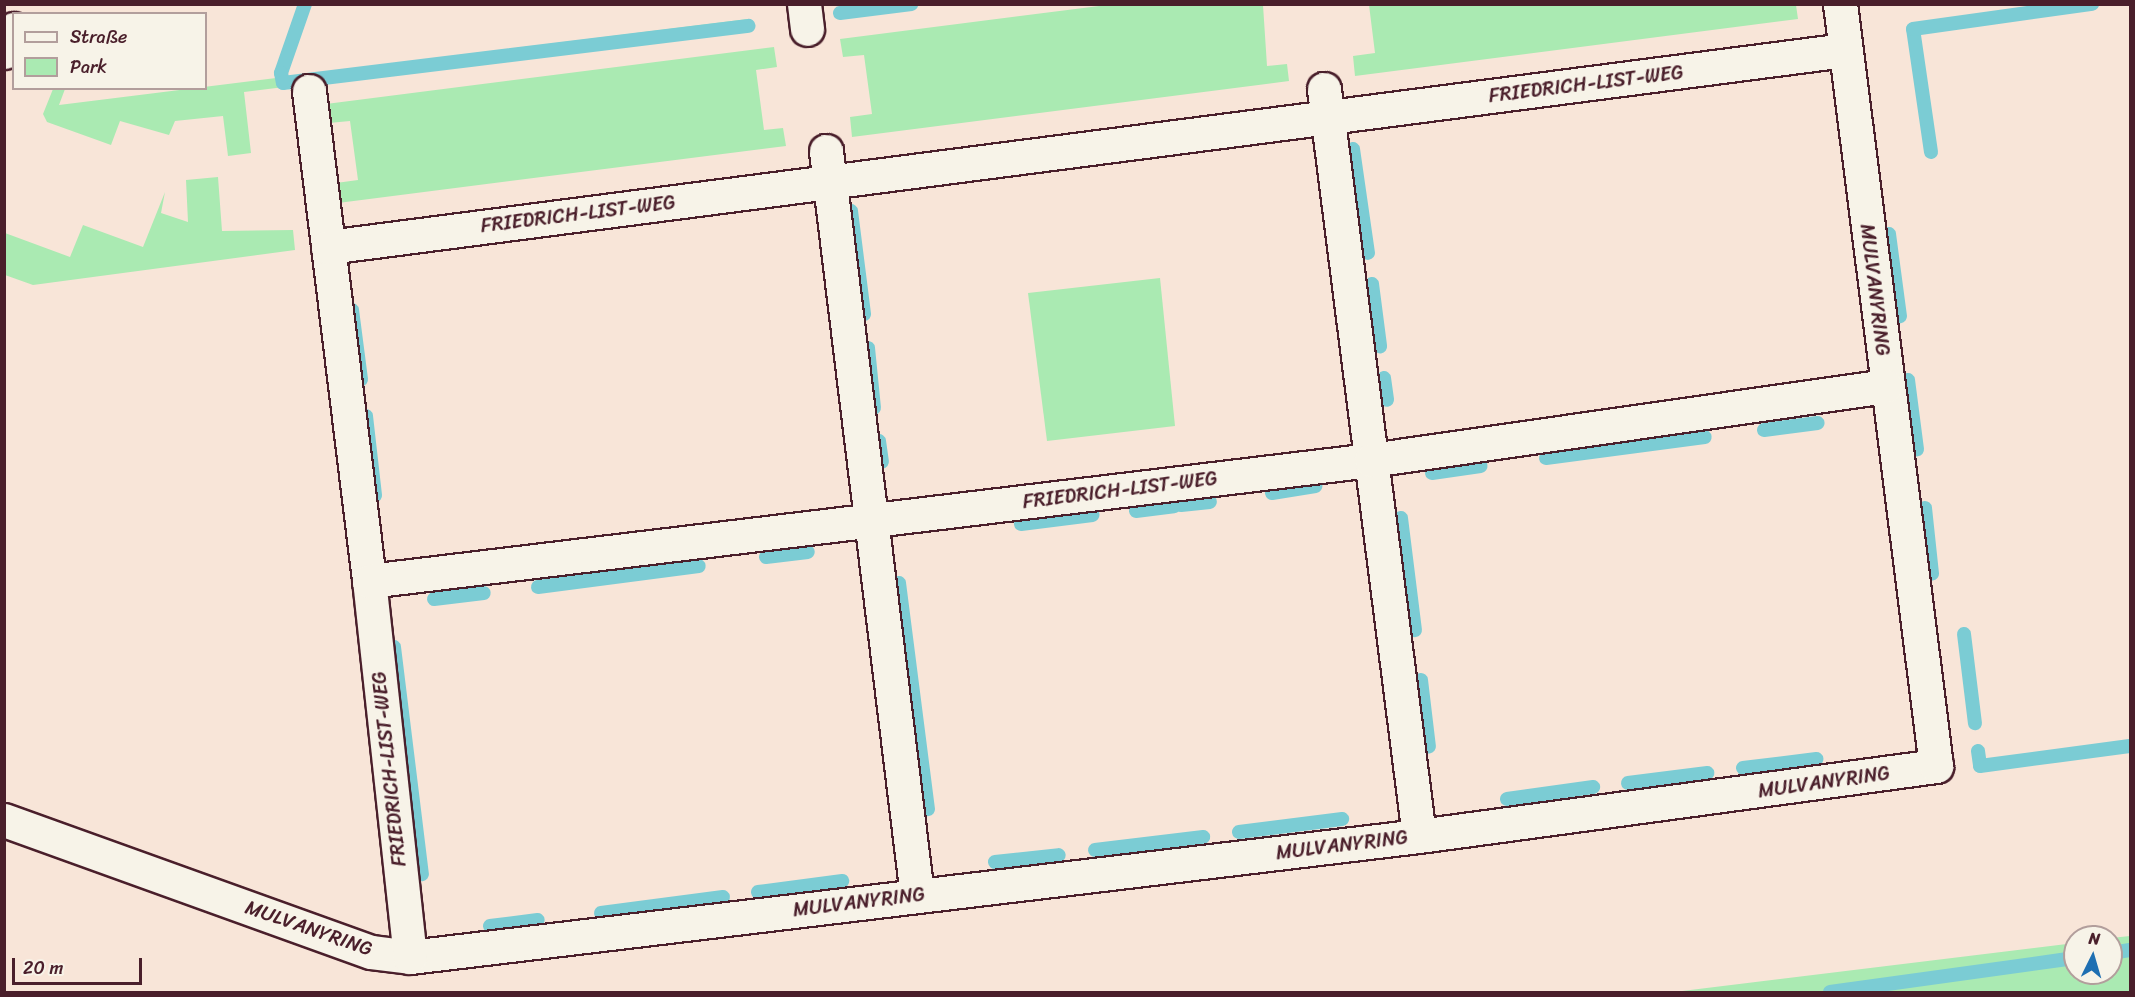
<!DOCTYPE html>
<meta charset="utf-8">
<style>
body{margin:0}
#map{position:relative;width:2135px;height:997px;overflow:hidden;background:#f8e5d8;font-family:Sriracha,sans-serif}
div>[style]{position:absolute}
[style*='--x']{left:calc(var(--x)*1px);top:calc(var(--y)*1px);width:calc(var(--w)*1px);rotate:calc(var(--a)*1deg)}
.green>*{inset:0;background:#aaeab2}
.stream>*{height:14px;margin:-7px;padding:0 7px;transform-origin:7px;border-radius:7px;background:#7bccd4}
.roads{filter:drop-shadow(2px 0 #4a1f2b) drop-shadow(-2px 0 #4a1f2b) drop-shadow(0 2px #4a1f2b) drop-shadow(0 -2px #4a1f2b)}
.minor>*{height:33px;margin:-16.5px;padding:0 16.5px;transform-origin:16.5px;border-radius:16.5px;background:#f7f3e8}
span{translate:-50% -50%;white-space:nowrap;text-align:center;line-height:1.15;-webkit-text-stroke:4.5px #f7f3e8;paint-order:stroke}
.street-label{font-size:20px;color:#4a1f2b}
.frame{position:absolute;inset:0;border:6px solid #4a1f2b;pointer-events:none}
.legend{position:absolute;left:12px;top:12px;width:195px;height:78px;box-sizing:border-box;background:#f7f3e8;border:2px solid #b29e9c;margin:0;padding:8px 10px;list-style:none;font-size:18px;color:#4a1f2b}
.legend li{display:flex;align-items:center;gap:12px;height:30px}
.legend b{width:30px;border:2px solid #b29e9c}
.north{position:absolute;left:2063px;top:925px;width:60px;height:60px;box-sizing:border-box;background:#f7f3e8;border:2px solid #b29e9c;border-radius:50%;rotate:5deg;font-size:16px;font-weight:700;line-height:24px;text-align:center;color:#4a1f2b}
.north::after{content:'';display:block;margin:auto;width:21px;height:27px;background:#1f6fb2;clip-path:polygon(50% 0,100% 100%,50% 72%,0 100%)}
.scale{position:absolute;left:12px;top:958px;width:130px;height:27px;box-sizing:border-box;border:3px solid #4a1f2b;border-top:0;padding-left:8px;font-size:18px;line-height:21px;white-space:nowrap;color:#4a1f2b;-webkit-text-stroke:4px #f7f3e8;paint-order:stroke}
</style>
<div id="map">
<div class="green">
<div style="clip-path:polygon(1107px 5px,1263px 5px,1267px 66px,1287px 64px,1289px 81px,852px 137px,850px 117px,872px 114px,864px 55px,843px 57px,840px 39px)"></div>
<div style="clip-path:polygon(1796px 5px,1798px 19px,1355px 76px,1353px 56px,1375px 53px,1369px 5px)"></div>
<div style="clip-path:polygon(748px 19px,750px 29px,244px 92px,251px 153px,228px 156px,223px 116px,175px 121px,169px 135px,120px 121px,111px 145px,47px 122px,43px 114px,53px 89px,65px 89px,59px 105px)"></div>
<div style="clip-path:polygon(774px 47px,777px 67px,756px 70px,764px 130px,783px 128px,786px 146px,338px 203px,336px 183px,358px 180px,350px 121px,329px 123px,326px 104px)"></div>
<div style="clip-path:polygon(218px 177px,222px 231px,293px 230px,295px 250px,33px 285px,5px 275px,5px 233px,70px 257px,83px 225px,143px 247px,165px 192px,161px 213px,188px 222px,186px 180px)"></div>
<div style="clip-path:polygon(1160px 278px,1175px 426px,1047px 441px,1028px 293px)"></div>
<div style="clip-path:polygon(2130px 936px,2130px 992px,1674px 992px,2075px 943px,2075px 973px,2111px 973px,2111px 938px)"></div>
</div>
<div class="stream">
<div style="--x:305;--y:4;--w:73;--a:109.2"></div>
<div style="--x:281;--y:73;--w:10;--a:79"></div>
<div style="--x:283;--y:83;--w:469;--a:-7"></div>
<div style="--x:840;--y:13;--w:72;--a:-7.2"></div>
<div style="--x:1353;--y:149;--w:105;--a:81.8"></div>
<div style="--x:1931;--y:152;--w:124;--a:-98.3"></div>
<div style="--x:1913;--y:29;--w:181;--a:-8"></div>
<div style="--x:851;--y:211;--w:104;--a:82.8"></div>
<div style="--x:1889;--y:234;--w:83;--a:82.4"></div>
<div style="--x:1372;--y:284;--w:63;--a:82.6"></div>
<div style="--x:352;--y:310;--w:70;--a:82.6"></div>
<div style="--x:868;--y:348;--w:60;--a:84.3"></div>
<div style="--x:1384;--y:378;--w:22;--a:82"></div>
<div style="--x:1908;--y:380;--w:70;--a:82.6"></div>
<div style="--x:366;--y:416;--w:80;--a:83.5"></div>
<div style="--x:1764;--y:430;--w:54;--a:-7.4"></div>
<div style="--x:879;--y:441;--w:21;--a:82"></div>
<div style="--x:1546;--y:458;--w:160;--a:-7.5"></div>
<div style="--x:1432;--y:473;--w:49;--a:-8.1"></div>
<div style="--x:1272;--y:493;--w:44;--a:-9.2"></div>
<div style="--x:1181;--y:505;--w:29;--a:-6"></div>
<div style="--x:1925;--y:508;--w:66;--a:83.9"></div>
<div style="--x:1136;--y:511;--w:38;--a:-7"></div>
<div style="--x:1401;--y:518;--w:113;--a:82.9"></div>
<div style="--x:1021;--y:524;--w:72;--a:-7.2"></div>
<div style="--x:766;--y:557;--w:42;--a:-6.8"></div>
<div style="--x:899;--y:583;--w:228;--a:82.7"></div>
<div style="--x:538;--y:587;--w:162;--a:-7.4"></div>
<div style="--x:434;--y:599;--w:50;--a:-6.8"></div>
<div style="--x:1964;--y:634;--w:90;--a:83"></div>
<div style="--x:394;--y:647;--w:229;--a:83"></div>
<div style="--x:1421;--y:680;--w:67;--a:83.2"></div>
<div style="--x:1978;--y:751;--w:15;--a:82"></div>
<div style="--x:1980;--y:766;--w:151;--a:-7.6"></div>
<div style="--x:1743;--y:768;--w:74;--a:-7"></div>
<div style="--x:1628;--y:783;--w:80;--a:-7.2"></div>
<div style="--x:1507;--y:799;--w:87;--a:-7.9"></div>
<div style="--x:1239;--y:832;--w:104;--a:-7.2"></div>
<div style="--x:1095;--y:850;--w:109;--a:-6.9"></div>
<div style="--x:995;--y:862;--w:64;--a:-6.2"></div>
<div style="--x:758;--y:892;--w:85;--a:-7.5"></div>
<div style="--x:601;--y:913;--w:123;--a:-7.5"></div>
<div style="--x:490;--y:926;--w:48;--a:-7.1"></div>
<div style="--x:2111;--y:953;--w:19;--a:-9"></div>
<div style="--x:1830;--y:992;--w:247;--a:-7.9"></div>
</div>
<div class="roads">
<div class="minor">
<div style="--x:804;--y:4;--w:25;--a:83"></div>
<div style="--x:4;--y:52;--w:25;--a:-67"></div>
<div style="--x:1324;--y:89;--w:753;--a:82.75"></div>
<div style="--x:309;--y:91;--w:494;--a:83"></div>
<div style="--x:826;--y:151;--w:750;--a:83.03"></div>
<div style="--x:328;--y:247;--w:1530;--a:-7.4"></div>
<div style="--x:4;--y:820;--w:390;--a:19.8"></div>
<div style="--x:371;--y:952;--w:39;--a:7"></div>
<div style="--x:410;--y:957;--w:1016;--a:-6.84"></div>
<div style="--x:1419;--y:836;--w:522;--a:-7.71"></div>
<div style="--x:1936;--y:766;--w:768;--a:-97.18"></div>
<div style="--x:410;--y:957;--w:378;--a:-96.2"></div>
<div style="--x:369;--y:581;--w:1009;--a:-6.89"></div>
<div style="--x:1371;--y:460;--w:520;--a:-8.18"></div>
</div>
</div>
<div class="street-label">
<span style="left:1586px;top:84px;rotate:-7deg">FRIEDRICH-LIST-WEG</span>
<span style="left:578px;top:214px;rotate:-7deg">FRIEDRICH-LIST-WEG</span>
<span style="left:1875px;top:290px;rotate:83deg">MULVANYRING</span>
<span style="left:1120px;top:490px;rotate:-7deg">FRIEDRICH-LIST-WEG</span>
<span style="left:389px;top:769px;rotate:-96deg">FRIEDRICH-LIST-WEG</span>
<span style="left:1824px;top:782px;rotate:-8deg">MULVANYRING</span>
<span style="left:1342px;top:845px;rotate:-7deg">MULVANYRING</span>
<span style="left:859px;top:902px;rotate:-7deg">MULVANYRING</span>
<span style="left:309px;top:928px;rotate:19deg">MULVANYRING</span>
</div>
<div class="frame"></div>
<ul class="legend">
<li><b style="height:8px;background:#f7f3e8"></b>Straße</li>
<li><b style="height:16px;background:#aaeab2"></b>Park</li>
</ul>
<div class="north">N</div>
<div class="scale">20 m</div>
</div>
